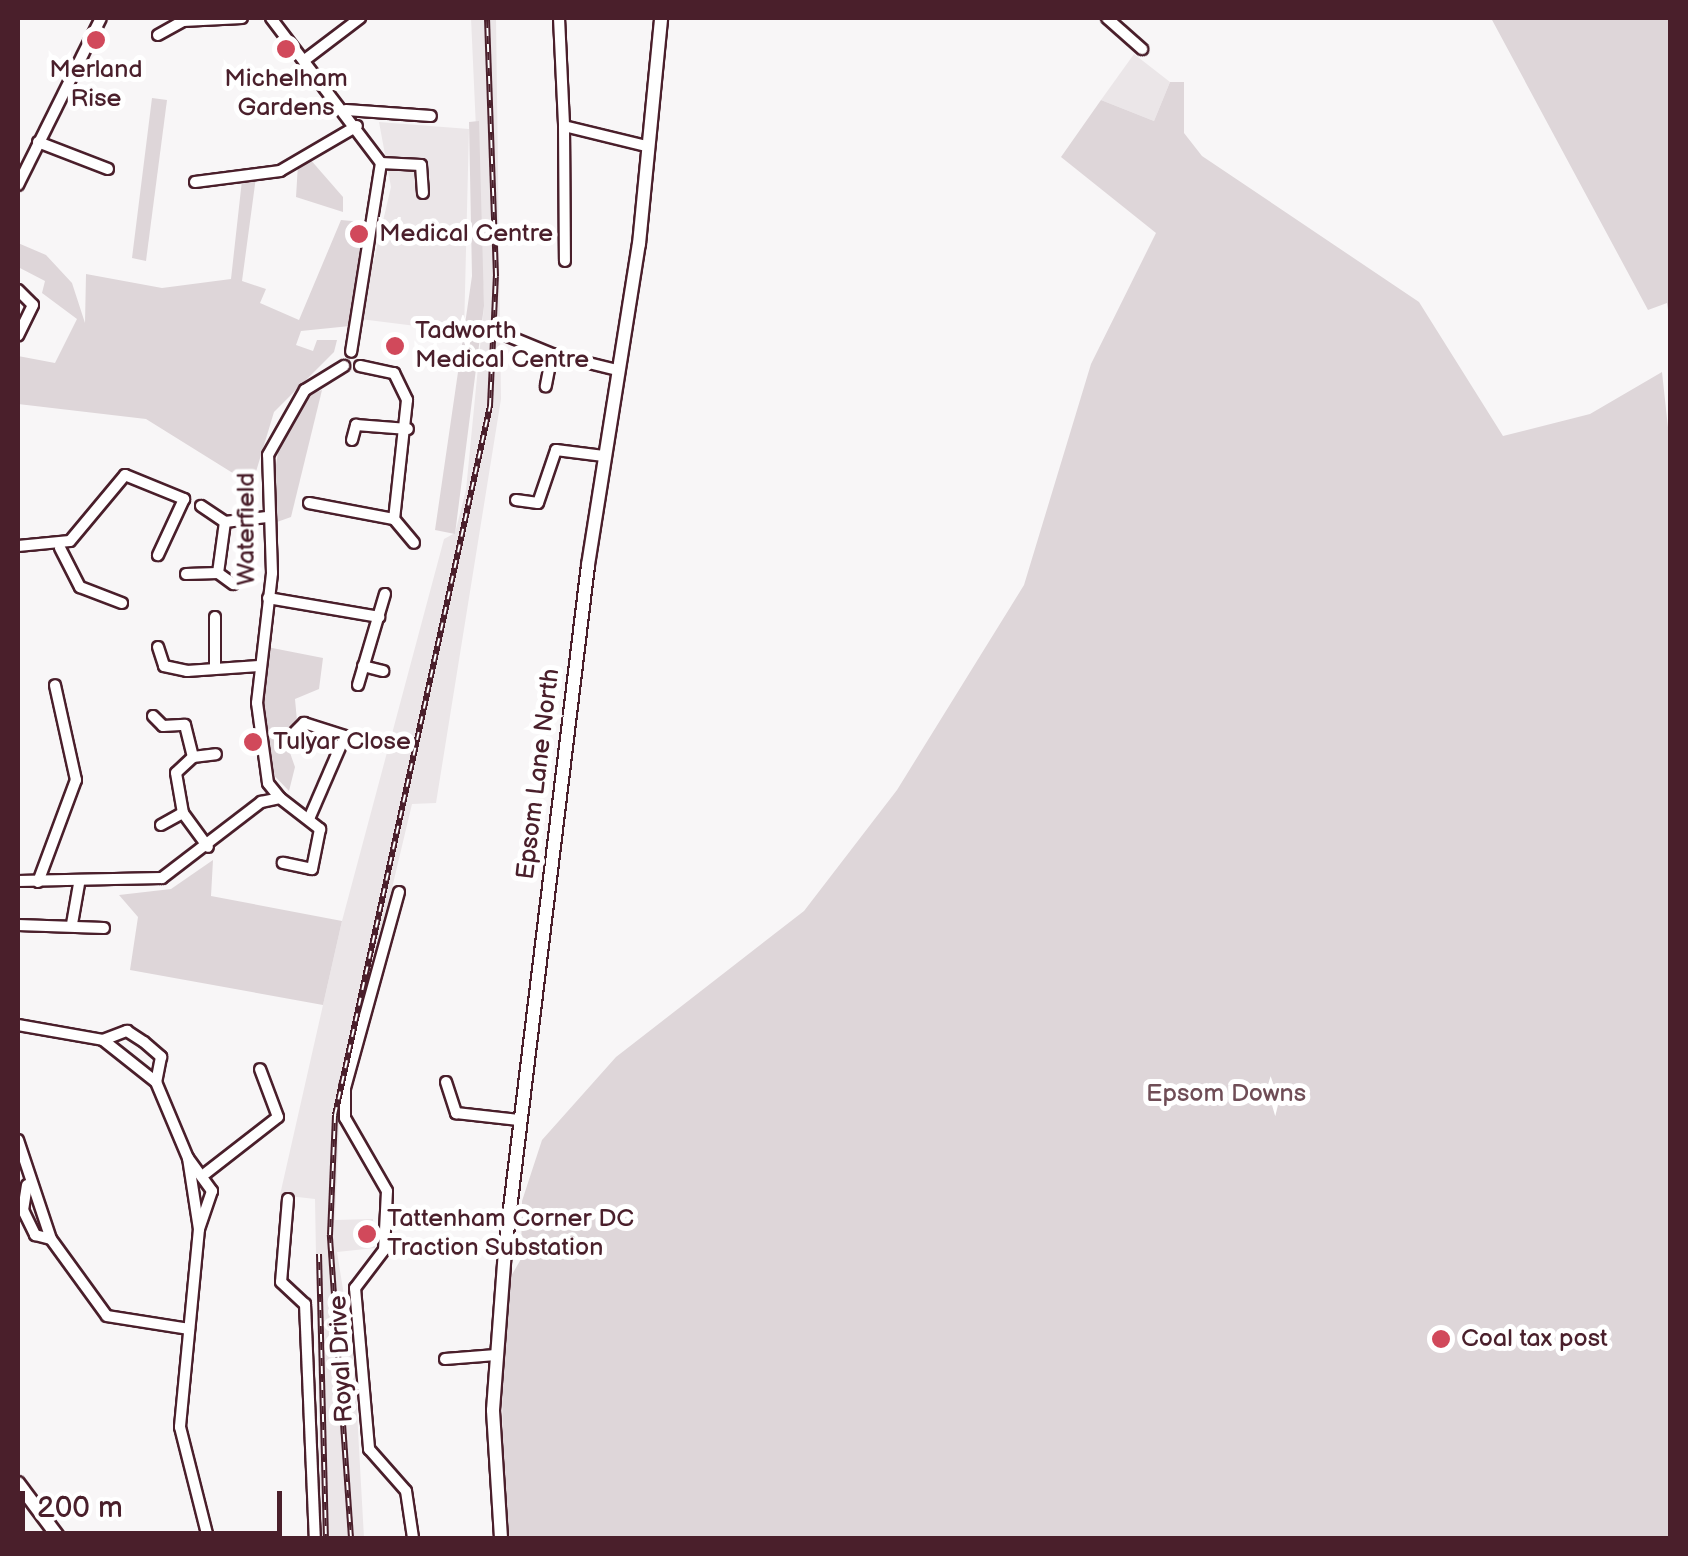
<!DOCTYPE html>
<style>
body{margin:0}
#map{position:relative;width:1688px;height:1556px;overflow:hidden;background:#f8f6f7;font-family:"Balsamiq Sans",sans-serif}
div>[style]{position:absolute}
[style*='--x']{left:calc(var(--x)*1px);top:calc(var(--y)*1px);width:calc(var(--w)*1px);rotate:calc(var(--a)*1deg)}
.built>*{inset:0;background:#ebe6e8}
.green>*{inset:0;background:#ded6d9}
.roads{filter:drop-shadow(2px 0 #4a1f2b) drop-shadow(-2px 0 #4a1f2b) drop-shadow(0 2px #4a1f2b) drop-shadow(0 -2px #4a1f2b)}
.minor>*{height:10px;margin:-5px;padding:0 5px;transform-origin:5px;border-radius:5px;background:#fff}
.major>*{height:12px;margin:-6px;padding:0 6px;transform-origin:6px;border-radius:6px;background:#fff}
.rail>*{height:6px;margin-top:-3px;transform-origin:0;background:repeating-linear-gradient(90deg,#fff 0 8px,#4a1f2b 0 16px);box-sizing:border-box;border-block:2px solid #4a1f2b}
.dots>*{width:28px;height:28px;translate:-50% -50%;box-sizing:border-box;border:5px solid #fff;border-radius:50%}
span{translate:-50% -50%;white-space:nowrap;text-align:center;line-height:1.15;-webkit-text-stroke:10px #fff;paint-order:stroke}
.poi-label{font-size:25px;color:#4a1f2b}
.left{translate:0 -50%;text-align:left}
.street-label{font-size:25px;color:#4a1f2b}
.park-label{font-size:25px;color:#6f4d56}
.frame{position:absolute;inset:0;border:20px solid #4a1f2b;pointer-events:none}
.scale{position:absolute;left:20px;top:1491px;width:262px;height:45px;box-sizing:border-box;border:5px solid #4a1f2b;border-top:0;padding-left:12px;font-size:30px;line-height:35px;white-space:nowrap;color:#4a1f2b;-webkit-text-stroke:8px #fff;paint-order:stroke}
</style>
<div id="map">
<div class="built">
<div style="clip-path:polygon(471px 18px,496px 18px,501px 399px,436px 803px,412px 804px,340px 1107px,335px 1220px,373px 1219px,375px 1248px,337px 1252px,354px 1358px,364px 1538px,321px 1538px,315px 1199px,280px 1195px,342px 921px,444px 539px,455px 533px,466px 490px,484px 306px)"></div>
<div style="clip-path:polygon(1134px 54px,1170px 82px,1154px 121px,1101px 100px)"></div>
<div style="clip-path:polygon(379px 122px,469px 129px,464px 332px,360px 319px,391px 187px)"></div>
</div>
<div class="green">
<div style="clip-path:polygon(1491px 18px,1670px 18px,1670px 326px,1667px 303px,1648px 310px)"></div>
<div style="clip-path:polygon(1170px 82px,1184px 82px,1184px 133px,1202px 156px,1419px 302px,1503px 436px,1590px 414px,1662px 372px,1670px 446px,1670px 1538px,503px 1538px,502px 1349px,510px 1278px,521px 1259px,522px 1201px,542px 1140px,616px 1057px,804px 911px,897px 790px,1024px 585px,1091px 364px,1156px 233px,1061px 157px,1101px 100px,1154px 121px)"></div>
<div style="clip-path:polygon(152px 98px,167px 100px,146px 261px,132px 258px)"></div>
<div style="clip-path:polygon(479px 121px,484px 306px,455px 534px,435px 530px,472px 276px,469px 122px)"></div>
<div style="clip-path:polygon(309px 158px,343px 197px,343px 212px,296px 197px,298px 164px)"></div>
<div style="clip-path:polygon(256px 177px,242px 281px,266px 289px,260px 303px,299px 320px,341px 220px,372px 223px,350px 326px,301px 331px,296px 345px,313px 351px,317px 340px,337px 340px,334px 352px,274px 412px,252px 485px,146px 419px,18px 404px,18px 356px,55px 363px,77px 319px,42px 293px,45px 281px,18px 267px,18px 243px,46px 255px,72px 283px,85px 323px,86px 274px,162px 288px,231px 279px,242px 180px)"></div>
<div style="clip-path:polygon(322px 390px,291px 517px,277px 522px,270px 502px,281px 434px,306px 396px)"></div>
<div style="clip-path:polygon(262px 646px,323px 658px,319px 689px,295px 699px,297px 721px,283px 733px,295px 767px,289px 791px,262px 763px)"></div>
<div style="clip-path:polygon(213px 860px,211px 896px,342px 921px,323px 1005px,130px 970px,138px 917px,119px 895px,171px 889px)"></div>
</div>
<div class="roads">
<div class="minor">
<div style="--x:271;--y:18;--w:182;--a:52.8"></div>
<div style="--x:381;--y:163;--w:191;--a:99"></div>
<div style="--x:559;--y:18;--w:108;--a:87.3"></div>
<div style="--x:564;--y:126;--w:84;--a:13.7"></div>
<div style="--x:1107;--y:18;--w:47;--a:41.5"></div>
<div style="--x:158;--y:35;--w:29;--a:-29"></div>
<div style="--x:183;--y:21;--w:59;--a:-2.9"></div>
<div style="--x:306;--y:59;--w:68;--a:-37.2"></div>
<div style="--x:346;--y:110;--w:85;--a:4"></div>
<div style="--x:564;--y:126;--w:135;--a:89.6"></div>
<div style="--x:38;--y:142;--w:75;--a:21.1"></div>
<div style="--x:381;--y:163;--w:40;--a:2.9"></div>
<div style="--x:421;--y:165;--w:28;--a:86"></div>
<div style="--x:195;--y:182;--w:86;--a:-7.4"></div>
<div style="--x:280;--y:171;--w:89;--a:-30.3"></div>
<div style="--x:18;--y:185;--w:186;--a:-63.6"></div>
<div style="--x:18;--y:290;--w:21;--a:45"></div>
<div style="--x:33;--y:305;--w:34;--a:116"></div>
<div style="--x:508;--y:336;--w:48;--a:22.2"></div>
<div style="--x:552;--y:354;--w:33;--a:101"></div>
<div style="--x:552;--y:354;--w:67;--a:13.8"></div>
<div style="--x:360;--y:366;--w:35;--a:12"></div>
<div style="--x:394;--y:373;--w:30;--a:64"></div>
<div style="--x:407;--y:400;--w:120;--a:96.2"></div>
<div style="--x:352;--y:440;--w:16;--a:-75"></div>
<div style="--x:356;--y:425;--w:52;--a:4.4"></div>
<div style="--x:516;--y:500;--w:22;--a:8"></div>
<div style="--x:538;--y:503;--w:56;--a:-71.2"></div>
<div style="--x:556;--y:450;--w:48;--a:7.1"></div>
<div style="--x:309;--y:503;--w:86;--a:10.7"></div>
<div style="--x:394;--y:519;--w:31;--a:50"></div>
<div style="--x:225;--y:522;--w:42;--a:-6.8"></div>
<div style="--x:18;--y:546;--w:52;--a:-5.5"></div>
<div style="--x:70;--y:541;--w:86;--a:-50.2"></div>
<div style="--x:125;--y:475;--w:64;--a:22.1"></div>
<div style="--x:184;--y:499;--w:62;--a:114.9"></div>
<div style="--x:60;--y:548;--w:44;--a:62.9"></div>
<div style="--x:80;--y:587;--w:45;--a:20.9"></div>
<div style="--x:218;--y:573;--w:19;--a:36"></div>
<div style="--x:186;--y:574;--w:32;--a:-2"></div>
<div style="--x:218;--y:573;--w:51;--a:-82.2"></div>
<div style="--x:225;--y:522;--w:29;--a:-146"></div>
<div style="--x:268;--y:598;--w:113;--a:9.7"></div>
<div style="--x:215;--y:617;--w:51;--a:90"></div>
<div style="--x:158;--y:647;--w:20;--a:72"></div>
<div style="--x:164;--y:666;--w:24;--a:12"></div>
<div style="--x:187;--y:671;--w:72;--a:-4"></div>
<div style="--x:363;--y:666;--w:21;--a:14"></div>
<div style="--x:358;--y:685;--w:95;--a:-73.5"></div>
<div style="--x:153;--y:716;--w:14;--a:45"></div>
<div style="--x:163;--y:726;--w:22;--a:-3"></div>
<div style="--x:185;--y:725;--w:33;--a:76"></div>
<div style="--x:193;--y:757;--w:23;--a:137"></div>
<div style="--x:176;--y:773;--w:41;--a:80.1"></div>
<div style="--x:183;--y:813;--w:42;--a:53.7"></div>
<div style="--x:295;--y:732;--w:13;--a:-45"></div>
<div style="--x:304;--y:723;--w:66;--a:17.6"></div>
<div style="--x:193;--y:757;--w:23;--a:-7"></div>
<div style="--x:268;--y:783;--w:81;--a:-97.8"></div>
<div style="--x:257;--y:703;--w:131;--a:-83.4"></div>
<div style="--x:272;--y:573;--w:118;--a:-91.9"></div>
<div style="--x:268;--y:455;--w:75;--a:-60.4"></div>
<div style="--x:305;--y:390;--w:46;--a:-31.6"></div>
<div style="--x:280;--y:798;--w:51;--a:37.8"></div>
<div style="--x:320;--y:829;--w:41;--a:101.3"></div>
<div style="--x:312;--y:869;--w:30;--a:-168"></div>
<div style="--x:261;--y:802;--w:19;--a:-12"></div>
<div style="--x:280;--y:798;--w:19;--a:-129"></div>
<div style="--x:309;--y:819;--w:90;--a:-66.6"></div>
<div style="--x:161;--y:825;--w:25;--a:-29"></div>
<div style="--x:18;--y:881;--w:144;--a:-1.2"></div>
<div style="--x:162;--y:878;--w:125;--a:-37.5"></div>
<div style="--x:38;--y:882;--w:109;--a:-69.6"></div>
<div style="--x:76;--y:780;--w:97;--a:-102.5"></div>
<div style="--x:399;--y:892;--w:203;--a:105.4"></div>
<div style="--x:345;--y:1088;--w:30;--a:90"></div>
<div style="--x:345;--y:1118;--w:84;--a:60.1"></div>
<div style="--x:387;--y:1191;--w:59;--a:92.9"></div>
<div style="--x:384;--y:1250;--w:48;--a:127.3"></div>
<div style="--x:355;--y:1288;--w:162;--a:85"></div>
<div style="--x:369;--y:1449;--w:56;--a:48.6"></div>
<div style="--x:406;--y:1491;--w:48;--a:81.5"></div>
<div style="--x:72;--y:924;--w:41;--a:-80.1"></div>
<div style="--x:18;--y:925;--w:86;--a:2"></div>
<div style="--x:18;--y:1025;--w:86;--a:10"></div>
<div style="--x:103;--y:1040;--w:68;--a:38.4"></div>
<div style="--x:156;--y:1082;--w:82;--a:67.2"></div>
<div style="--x:188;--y:1158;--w:72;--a:81.2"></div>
<div style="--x:199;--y:1229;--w:199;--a:95.5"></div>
<div style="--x:180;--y:1427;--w:114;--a:75.8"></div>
<div style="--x:103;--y:1040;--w:26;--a:-21"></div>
<div style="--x:127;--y:1031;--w:20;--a:33"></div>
<div style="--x:144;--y:1042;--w:23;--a:41"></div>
<div style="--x:161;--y:1057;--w:25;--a:101"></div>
<div style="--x:446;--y:1082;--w:33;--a:72"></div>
<div style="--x:456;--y:1113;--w:63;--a:6.3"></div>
<div style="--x:18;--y:1140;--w:104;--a:71.6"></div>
<div style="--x:51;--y:1239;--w:95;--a:54"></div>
<div style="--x:107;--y:1316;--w:83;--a:9"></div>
<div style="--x:188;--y:1158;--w:41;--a:54"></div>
<div style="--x:212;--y:1191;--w:40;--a:108.9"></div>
<div style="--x:206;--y:1173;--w:91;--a:-37.9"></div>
<div style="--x:278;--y:1117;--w:51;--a:-110.6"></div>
<div style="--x:27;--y:1185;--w:25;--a:99"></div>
<div style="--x:23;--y:1210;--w:28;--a:64"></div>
<div style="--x:35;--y:1235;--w:16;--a:14"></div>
<div style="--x:288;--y:1199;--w:83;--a:94.8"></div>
<div style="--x:281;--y:1282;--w:33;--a:43"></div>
<div style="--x:305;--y:1304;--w:234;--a:87.6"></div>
<div style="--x:445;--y:1359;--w:51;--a:-4.5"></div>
</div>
<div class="major">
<div style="--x:18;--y:1483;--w:69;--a:53.3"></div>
<div style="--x:501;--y:1538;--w:128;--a:-93.6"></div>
<div style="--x:493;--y:1410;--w:160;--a:-85.7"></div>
<div style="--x:505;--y:1250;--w:690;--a:-83.09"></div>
<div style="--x:588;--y:565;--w:325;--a:-81"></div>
<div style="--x:639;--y:244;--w:227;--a:-84.4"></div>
</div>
</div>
<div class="rail">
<div style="--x:319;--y:1254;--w:284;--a:88.6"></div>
<div style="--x:351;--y:1538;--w:304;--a:-94"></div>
<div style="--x:330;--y:1235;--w:120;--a:-87.6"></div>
<div style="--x:335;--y:1115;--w:726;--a:-77.67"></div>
<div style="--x:490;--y:406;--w:130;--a:-87.4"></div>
<div style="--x:496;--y:276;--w:258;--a:-92"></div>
</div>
<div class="dots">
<div style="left:96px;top:40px;background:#d1495b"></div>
<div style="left:286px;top:49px;background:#d1495b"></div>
<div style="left:359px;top:234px;background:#d1495b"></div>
<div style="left:395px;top:346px;background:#d1495b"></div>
<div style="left:253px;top:742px;background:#d1495b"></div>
<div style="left:367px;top:1234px;background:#d1495b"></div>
<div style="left:1441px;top:1339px;background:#d1495b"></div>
</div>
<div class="poi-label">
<span style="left:96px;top:85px">Merland<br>Rise</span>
<span style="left:286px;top:94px">Michelham<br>Gardens</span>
<span class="left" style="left:379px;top:234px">Medical Centre</span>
<span class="left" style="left:415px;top:346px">Tadworth<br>Medical Centre</span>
<span class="left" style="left:273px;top:742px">Tulyar Close</span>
<span class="left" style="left:387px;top:1234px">Tattenham Corner DC<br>Traction Substation</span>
<span class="left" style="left:1461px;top:1339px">Coal tax post</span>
</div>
<div class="street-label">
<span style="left:247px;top:529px;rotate:-90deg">Waterfield</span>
<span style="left:539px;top:774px;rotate:-83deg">Epsom Lane North</span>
<span style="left:342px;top:1359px;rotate:-93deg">Royal Drive</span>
</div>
<div class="park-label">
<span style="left:1226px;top:1094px">Epsom Downs</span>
</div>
<div class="frame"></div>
<div class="scale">200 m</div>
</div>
